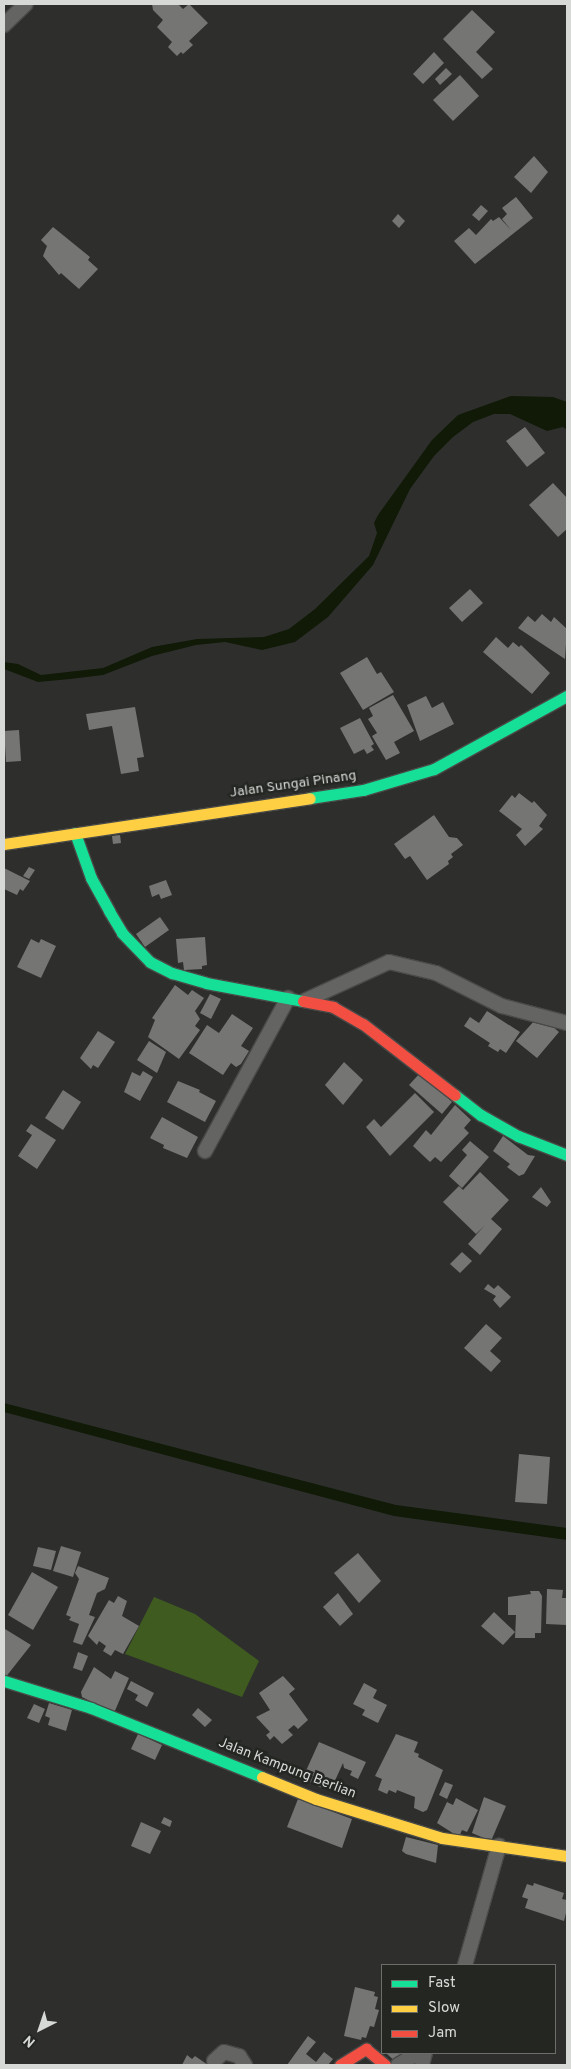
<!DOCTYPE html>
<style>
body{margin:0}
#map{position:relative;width:571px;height:2069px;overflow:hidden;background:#2e2f2d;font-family:Overpass,sans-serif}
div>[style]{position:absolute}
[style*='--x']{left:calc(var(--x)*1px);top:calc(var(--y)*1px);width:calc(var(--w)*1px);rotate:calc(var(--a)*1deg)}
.green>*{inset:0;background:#3f5b20}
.water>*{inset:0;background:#101a07}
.building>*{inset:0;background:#757674}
.roads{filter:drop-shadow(1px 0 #494a48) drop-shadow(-1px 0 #494a48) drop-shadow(0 1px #494a48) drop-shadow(0 -1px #494a48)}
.street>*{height:14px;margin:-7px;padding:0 7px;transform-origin:7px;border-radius:7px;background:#646563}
.fast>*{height:11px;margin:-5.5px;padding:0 5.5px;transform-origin:5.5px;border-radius:5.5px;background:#16e098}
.slow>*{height:11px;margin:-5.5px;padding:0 5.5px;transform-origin:5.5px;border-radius:5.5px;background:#ffcf43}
.jam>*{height:11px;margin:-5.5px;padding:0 5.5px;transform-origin:5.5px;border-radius:5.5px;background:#f24e42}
span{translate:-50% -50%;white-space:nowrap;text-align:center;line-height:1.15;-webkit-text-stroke:5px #242622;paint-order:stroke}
.street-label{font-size:14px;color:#d7d9d6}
.frame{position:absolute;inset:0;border:5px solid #d7d9d6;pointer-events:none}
.legend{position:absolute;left:381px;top:1964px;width:175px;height:90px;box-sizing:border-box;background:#242622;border:1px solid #6c6e6a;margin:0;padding:6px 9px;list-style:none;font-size:15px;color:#d7d9d6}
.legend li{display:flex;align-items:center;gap:10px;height:25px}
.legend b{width:25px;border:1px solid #6c6e6a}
.north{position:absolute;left:15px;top:2004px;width:50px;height:50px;-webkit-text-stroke:4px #242622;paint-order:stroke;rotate:221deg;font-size:14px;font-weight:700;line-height:20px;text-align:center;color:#d7d9d6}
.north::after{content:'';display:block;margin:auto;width:18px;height:22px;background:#d7d9d6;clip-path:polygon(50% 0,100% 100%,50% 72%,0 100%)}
</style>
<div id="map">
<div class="green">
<div style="clip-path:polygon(154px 1597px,195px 1614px,259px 1661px,242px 1697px,125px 1654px)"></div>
</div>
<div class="water">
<div style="clip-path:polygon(511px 396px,553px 397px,567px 402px,567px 430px,563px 427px,547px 431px,510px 414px,494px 414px,473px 422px,453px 437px,434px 456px,410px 489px,373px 565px,328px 617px,295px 642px,262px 650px,225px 642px,196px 645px,152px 656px,103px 675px,70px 679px,38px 682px,4px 669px,4px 662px,18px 664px,41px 675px,103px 668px,152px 647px,197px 639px,264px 637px,289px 629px,315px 609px,369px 556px,377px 533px,374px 523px,378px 515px,432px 440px,458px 415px)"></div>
<div style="clip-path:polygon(4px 1403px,396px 1505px,567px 1528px,567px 1540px,394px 1516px,4px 1412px)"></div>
</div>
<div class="building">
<div style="clip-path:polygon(152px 4px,178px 4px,183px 9px,189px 4px,208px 23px,189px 41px,193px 45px,183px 54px,181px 52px,177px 56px,168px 47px,172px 42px,157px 27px,163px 20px,153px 10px)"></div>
<div style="clip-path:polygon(472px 10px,495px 32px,476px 52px,493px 69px,482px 79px,443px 39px)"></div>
<div style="clip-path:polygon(434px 52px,444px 63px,423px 84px,413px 74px)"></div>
<div style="clip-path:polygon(446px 68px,452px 74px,440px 85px,435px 79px)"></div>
<div style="clip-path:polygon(460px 75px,479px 96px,453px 121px,433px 100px)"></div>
<div style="clip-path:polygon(534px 156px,548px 172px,531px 193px,514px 177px)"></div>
<div style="clip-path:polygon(516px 197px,533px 218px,475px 264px,454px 241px,469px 228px,476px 235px,491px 219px,493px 221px,499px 217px,511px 230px,502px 219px,507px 214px,502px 208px)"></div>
<div style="clip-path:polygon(481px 205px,488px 211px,479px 221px,472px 215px)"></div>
<div style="clip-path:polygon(398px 214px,405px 221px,399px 228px,392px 221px)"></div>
<div style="clip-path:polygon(53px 227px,90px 257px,88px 260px,98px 269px,79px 289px,61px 273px,59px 275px,43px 256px,47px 246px,41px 240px)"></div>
<div style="clip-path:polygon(525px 427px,545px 453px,527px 467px,506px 441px)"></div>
<div style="clip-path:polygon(553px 483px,567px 498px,567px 529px,558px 537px,529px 505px)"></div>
<div style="clip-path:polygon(470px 589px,483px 603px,462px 622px,449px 608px)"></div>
<div style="clip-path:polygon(542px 614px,551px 622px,554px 617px,567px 629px,565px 659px,518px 628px,528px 616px,535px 622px)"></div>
<div style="clip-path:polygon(496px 637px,508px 648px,513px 642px,519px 647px,521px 645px,550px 673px,532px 694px,483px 652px)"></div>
<div style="clip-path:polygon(367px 657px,377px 674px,381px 672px,394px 692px,363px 710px,340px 673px)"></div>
<div style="clip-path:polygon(393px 695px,414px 731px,394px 742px,400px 753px,386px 760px,372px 736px,377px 733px,368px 719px,373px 716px,369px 708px)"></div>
<div style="clip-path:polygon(426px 696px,432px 708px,443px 702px,454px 724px,420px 741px,407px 705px)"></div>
<div style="clip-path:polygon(135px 707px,144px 757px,137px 758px,139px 771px,121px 774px,112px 726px,89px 730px,86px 714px)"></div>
<div style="clip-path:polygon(360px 718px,374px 744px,371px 746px,374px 750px,367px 754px,364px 749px,354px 754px,340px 728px)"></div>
<div style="clip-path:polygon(19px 730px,21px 761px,6px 762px,4px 731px)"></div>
<div style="clip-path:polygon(519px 793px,532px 803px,534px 801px,547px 815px,539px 826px,543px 829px,525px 846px,516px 835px,522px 829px,499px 811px,512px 795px,515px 798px)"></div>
<div style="clip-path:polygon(434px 815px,449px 837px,457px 838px,463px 845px,451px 854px,453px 857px,448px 861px,449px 864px,427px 880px,410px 856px,405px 859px,394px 844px)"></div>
<div style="clip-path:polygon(120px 835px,121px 843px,113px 844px,112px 836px)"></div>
<div style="clip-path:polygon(29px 867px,35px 870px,29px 879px,23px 876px)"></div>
<div style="clip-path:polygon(4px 868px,30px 881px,23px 891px,20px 889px,17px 895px,4px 889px)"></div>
<div style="clip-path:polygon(166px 880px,172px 895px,161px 899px,159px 894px,152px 897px,149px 886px)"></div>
<div style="clip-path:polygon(160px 917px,169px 930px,145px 947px,136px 934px)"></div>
<div style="clip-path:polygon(205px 937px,207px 965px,202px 966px,202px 969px,184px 970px,183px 962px,178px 963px,176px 939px)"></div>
<div style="clip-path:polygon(31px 939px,39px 943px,41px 939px,56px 946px,41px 978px,17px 967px)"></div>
<div style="clip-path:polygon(175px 985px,188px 995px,192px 990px,204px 998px,195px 1011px,200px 1019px,195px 1026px,200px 1030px,179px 1059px,148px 1037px,155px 1020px,152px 1018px)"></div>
<div style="clip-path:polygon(210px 994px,221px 999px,211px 1019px,200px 1013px)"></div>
<div style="clip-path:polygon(487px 1011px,520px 1032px,506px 1053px,500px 1049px,498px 1052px,488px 1046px,490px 1043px,464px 1026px,470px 1017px,479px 1023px)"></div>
<div style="clip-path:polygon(232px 1014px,253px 1028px,241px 1046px,249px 1051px,241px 1064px,236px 1067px,231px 1063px,223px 1075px,189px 1053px,207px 1025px,219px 1033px)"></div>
<div style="clip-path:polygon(536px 1019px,543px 1025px,546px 1021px,559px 1032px,537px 1058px,516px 1041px)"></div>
<div style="clip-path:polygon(98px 1031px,115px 1042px,98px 1068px,93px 1065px,91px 1069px,80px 1058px)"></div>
<div style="clip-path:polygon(149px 1041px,166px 1052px,157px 1073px,137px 1060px)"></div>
<div style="clip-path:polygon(344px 1062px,363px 1080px,343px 1105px,325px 1085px)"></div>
<div style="clip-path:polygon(143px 1071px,153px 1077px,140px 1101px,124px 1092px,132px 1072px,140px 1076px)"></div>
<div style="clip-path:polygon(421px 1072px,452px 1102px,442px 1114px,409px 1085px)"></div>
<div style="clip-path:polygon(178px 1081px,200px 1090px,199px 1092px,216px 1101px,205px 1122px,167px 1102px)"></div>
<div style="clip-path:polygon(63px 1090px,81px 1102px,63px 1130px,45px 1118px)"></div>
<div style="clip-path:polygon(415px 1093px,434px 1112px,390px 1156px,366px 1127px,374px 1119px,381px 1127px)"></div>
<div style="clip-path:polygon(455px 1105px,471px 1120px,464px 1128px,469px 1133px,441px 1162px,435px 1157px,430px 1162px,413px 1146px,426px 1130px,431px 1135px)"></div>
<div style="clip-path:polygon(162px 1117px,198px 1137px,187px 1158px,163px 1148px,164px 1145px,150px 1138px)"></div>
<div style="clip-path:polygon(31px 1124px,56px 1140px,37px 1169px,18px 1156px,32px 1135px,26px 1131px)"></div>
<div style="clip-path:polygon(503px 1136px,528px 1155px,535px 1156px,524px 1174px,519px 1176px,507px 1167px,510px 1164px,493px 1151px)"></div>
<div style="clip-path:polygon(470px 1141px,489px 1157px,462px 1188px,449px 1176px,467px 1155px,462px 1150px)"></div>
<div style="clip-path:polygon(480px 1172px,509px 1200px,491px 1219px,502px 1229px,480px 1255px,468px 1244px,485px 1225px,476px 1234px,443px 1202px,459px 1186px,463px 1190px)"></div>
<div style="clip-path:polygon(541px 1187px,551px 1202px,547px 1207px,532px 1197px)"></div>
<div style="clip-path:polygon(462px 1252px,472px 1261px,460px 1273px,450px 1264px)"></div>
<div style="clip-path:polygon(488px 1284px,494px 1289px,498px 1285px,511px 1297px,500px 1308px,493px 1300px,496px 1296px,484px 1289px)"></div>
<div style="clip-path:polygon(486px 1324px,502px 1338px,490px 1351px,501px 1361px,491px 1372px,464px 1348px)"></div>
<div style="clip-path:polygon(519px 1454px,550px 1457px,547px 1504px,515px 1502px)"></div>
<div style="clip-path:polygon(61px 1546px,81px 1552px,73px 1577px,53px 1571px)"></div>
<div style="clip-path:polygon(38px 1547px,56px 1551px,51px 1570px,33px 1566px)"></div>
<div style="clip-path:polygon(358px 1553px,381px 1581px,359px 1603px,334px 1573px)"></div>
<div style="clip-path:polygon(78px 1566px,109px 1578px,105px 1589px,97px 1593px,89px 1615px,95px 1617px,82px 1645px,73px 1642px,79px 1624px,69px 1620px,71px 1617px,66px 1615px,79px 1579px,75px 1573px)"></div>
<div style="clip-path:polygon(32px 1572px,58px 1587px,33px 1630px,8px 1615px)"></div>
<div style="clip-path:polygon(547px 1589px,563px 1590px,562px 1598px,567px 1598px,567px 1625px,546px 1624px)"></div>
<div style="clip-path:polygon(530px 1591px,539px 1591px,542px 1596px,541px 1633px,535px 1633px,535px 1638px,515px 1638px,516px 1615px,508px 1615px,508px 1597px,531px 1594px)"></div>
<div style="clip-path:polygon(338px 1593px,353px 1614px,340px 1626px,323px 1607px)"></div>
<div style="clip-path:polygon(118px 1596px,127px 1601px,122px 1616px,139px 1626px,123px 1654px,115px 1650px,111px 1656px,103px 1651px,106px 1646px,99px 1641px,97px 1645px,88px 1636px,109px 1600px,114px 1603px)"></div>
<div style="clip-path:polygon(494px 1612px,515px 1632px,503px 1645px,481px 1626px)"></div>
<div style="clip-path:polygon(5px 1629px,31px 1645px,5px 1678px,4px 1631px)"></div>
<div style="clip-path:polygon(78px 1652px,88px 1656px,82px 1671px,73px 1668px)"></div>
<div style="clip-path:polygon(94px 1667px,111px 1679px,115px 1671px,129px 1678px,114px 1713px,82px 1697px,81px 1692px)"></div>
<div style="clip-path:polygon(283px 1676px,295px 1689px,289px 1694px,308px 1720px,298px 1729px,294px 1725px,288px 1730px,293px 1735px,282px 1744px,274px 1736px,270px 1740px,266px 1735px,270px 1732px,256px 1717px,270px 1710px,259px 1693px)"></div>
<div style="clip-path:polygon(131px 1681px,154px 1693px,147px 1707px,135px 1700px,138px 1695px,127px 1689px)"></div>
<div style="clip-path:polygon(364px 1683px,377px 1690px,373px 1698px,387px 1705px,378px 1723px,362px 1715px,365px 1710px,353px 1704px)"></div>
<div style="clip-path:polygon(49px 1703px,72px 1710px,66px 1731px,48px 1725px,50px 1718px,45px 1716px)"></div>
<div style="clip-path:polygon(34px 1704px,45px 1709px,39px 1723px,27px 1718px)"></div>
<div style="clip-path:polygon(198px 1708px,212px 1720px,205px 1727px,192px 1715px)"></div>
<div style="clip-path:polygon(138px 1734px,162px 1745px,155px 1760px,131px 1749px)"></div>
<div style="clip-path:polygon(396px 1734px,418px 1742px,414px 1752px,419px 1754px,418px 1757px,443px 1770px,427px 1810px,423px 1812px,414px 1808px,415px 1797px,397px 1790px,396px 1793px,389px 1790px,387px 1794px,378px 1790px,382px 1779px,375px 1776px)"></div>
<div style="clip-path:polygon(319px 1742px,366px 1762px,358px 1779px,350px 1775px,352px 1771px,344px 1768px,343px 1763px,333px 1785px,325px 1781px,322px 1788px,310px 1782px,313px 1776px,305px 1773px)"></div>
<div style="clip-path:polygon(445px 1782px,453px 1785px,447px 1799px,439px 1795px)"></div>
<div style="clip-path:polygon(484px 1797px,506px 1806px,491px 1841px,472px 1833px)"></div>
<div style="clip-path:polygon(456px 1798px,478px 1810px,467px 1832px,462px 1830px,459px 1837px,437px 1823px,447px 1802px,453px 1805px)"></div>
<div style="clip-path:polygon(298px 1799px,352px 1819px,342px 1848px,287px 1827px)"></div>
<div style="clip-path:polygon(164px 1817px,172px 1821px,170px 1827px,161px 1823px)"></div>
<div style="clip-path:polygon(141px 1822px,161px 1831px,150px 1854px,131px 1846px)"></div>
<div style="clip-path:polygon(406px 1837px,438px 1845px,436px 1863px,406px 1854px,402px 1851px)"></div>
<div style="clip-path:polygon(534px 1883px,564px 1893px,562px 1899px,567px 1900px,567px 1909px,564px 1921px,525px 1908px,528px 1899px,522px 1897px,527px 1884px,533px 1886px)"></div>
<div style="clip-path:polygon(355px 1987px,375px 1992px,374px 1996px,378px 1997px,375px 2009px,379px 2010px,374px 2027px,370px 2026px,366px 2038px,362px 2037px,361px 2040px,344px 2036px)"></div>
<div style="clip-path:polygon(308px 2036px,316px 2042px,306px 2054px,316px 2062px,324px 2052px,333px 2059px,328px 2065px,287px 2065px)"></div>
<div style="clip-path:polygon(386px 2053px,409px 2053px,398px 2064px)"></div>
<div style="clip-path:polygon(187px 2055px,192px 2059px,195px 2056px,208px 2065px,182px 2065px)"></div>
</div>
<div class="roads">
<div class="street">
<div style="--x:4;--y:25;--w:30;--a:-44"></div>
<div style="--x:306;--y:1000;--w:91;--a:-24.6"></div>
<div style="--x:389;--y:962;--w:48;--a:13.2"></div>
<div style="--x:436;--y:973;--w:74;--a:26.6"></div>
<div style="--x:502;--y:1006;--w:67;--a:14.7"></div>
<div style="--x:205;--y:1151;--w:174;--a:-61.5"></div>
<div style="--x:465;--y:1965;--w:124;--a:-74.1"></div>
<div style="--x:214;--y:2061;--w:13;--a:-42"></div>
<div style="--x:224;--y:2052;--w:16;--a:15"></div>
<div style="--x:239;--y:2056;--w:11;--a:56"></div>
<div style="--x:398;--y:2065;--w:23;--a:-31"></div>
<div style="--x:422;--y:2065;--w:12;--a:-76"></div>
</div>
<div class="fast">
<div style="--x:310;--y:798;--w:54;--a:-8.6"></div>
<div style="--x:363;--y:790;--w:74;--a:-16.5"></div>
<div style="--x:434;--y:769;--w:152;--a:-28.8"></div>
<div style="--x:75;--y:833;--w:48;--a:70.4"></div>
<div style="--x:91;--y:878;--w:38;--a:61"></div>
<div style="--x:109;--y:911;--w:26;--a:59"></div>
<div style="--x:122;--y:933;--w:40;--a:46"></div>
<div style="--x:150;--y:962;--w:25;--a:27"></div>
<div style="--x:172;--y:973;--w:35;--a:16"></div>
<div style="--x:206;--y:983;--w:99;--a:10.5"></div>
<div style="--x:455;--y:1095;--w:33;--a:38"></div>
<div style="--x:481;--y:1115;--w:43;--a:29.6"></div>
<div style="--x:518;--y:1136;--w:53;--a:21.2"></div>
<div style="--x:4;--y:1681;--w:91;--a:17.2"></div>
<div style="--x:91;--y:1708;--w:184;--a:22"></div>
</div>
<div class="slow">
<div style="--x:4;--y:844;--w:309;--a:-8.5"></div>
<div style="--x:262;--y:1777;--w:58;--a:22.2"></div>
<div style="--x:316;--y:1799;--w:132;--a:17.2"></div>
<div style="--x:442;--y:1838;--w:126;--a:8.2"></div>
</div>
<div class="jam">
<div style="--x:303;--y:1001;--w:31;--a:11"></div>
<div style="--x:333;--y:1007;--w:34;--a:30"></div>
<div style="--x:363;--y:1024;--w:116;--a:37.7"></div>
<div style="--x:340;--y:2065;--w:31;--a:-32"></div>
<div style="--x:366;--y:2049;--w:25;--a:40"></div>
</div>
</div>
<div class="street-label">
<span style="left:293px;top:785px;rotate:-8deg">Jalan Sungai Pinang</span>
<span style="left:287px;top:1769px;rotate:21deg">Jalan Kampung Berlian</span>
</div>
<div class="frame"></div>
<ul class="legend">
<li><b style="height:6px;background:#16e098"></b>Fast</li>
<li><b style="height:6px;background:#ffcf43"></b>Slow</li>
<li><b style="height:6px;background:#f24e42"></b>Jam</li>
</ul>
<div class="north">N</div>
</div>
